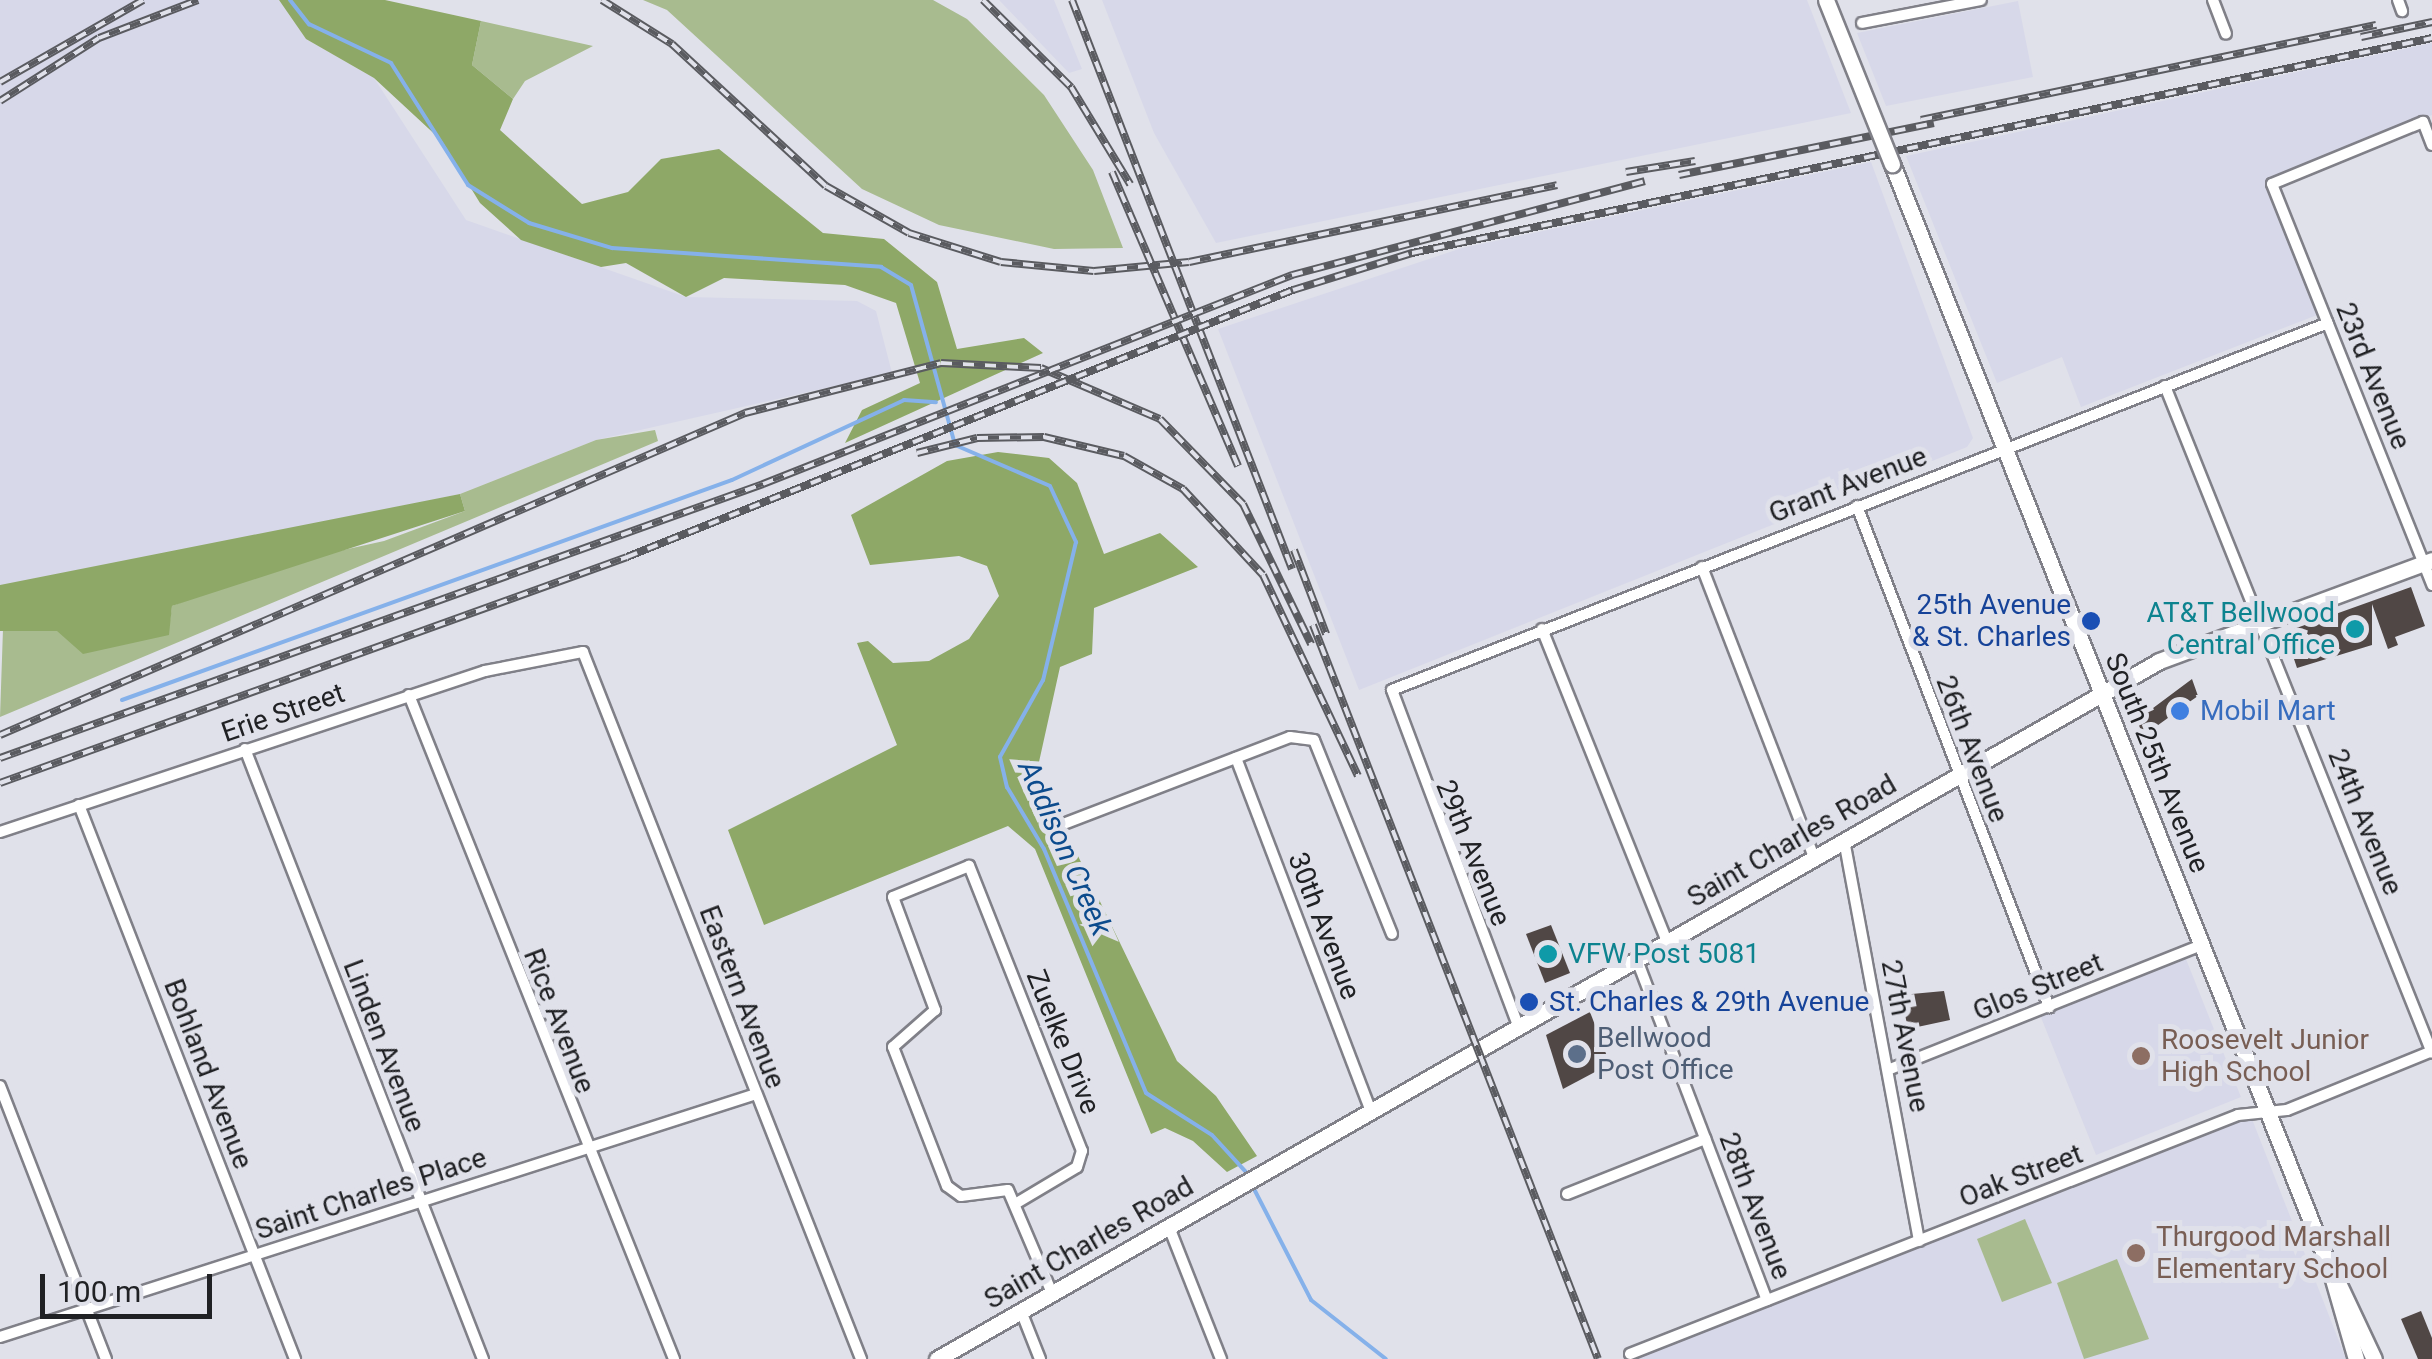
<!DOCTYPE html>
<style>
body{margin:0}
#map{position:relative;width:2432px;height:1359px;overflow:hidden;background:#e0e1ea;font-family:Roboto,sans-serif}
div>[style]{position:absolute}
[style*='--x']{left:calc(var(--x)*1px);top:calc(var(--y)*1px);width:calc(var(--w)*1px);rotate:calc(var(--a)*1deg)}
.built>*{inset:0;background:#d7d8e9}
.green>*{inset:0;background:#a8bb8f}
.forest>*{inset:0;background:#8ea867}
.stream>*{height:4px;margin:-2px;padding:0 2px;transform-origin:2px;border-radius:2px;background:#85b1ea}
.building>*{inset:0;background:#504745}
.roads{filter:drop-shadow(2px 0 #808088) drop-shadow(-2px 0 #808088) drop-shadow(0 2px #808088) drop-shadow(0 -2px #808088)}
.minor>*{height:10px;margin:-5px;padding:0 5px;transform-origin:5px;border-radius:5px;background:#fff}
.secondary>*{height:15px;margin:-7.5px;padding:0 7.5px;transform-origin:7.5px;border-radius:7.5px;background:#fff}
.rail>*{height:8px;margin-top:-4px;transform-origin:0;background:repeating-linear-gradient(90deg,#e0e1ea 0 11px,#5a5b60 0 22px);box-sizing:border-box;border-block:2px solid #5a5b60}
.bridges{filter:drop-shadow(2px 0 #808088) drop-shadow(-2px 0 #808088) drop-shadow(0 2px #808088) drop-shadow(0 -2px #808088)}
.secondary-bridge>*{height:15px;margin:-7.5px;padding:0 7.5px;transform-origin:7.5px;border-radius:7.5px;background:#fff}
.dots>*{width:28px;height:28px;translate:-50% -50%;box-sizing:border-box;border:5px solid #e0e1ea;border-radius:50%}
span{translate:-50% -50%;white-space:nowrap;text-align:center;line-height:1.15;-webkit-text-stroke:10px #e0e1ea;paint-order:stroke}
.street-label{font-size:28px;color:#202124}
.transit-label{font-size:28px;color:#164399}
.right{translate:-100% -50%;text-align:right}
.left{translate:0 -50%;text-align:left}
.culture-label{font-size:28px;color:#0d838f}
.shop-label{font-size:28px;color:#366cbe}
.service-label{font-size:28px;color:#4e5e75}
.education-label{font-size:28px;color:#785e54}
.water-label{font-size:30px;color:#0c4b8d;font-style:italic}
.scale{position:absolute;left:40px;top:1274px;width:172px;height:45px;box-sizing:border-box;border:5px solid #202124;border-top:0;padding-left:12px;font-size:30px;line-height:35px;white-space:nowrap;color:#202124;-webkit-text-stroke:8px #e0e1ea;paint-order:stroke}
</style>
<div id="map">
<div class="built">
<div style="clip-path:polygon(0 0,279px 0,306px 39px,374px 78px,466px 220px,686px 297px,857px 301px,876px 311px,892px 373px,596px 440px,460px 494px,0 590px)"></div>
<div style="clip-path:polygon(999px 0,1054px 0,1082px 69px,1069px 73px)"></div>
<div style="clip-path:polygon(1102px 0,1807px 0,1851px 113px,1216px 243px,1154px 133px)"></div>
<div style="clip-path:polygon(2018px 1px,2033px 77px,1886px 106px,1857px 33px)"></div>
<div style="clip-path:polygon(2432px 43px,2432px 115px,2265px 182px,2317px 315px,2081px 407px,2062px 357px,1997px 383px,1906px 156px)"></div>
<div style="clip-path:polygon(1871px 162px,1973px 438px,1967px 447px,1359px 690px,1218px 329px,1462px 248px)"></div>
<div style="clip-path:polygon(2186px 959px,2241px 1097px,2096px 1155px,2040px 1015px)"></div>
<div style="clip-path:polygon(2252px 1119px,2346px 1359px,1636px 1359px,2247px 1119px)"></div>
</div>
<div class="green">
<div style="clip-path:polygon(643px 0,933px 0,967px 19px,1044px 95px,1093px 170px,1123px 248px,1054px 249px,939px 225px,862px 189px,667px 10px)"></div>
<div style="clip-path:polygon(481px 21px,593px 46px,525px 81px,513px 99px,472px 65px)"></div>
<div style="clip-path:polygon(655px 430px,658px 441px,0 717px,3px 629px,168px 635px,172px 606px,280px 564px,384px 541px,465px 511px,460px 494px,596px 440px)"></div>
<div style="clip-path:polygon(2025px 1219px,2052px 1283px,2002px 1302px,1977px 1239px)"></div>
<div style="clip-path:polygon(2117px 1259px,2149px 1339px,2084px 1359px,2057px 1283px)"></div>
</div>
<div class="forest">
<div style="clip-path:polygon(279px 0,385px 0,481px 21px,472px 65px,513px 99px,500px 130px,582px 204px,628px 192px,661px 159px,719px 149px,823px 233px,884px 239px,937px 282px,957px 349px,1024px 338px,1043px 353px,845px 443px,862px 410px,920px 383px,896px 303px,845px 285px,724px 278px,686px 297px,626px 263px,601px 267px,521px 240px,480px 203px,442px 141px,374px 78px,306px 39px)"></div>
<div style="clip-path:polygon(998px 452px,1049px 458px,1077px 483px,1104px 554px,1160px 533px,1198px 567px,1094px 608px,1092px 654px,1060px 667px,1037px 771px,1177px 1061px,1216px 1096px,1257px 1156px,1227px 1172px,1193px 1141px,1165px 1128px,1151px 1134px,1035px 849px,1008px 826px,764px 925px,728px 830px,897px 745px,857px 643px,868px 641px,893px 663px,929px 661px,969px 639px,999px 596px,987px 566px,959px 556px,870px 565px,851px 515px,947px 461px)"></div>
<div style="clip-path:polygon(460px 494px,465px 511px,172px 606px,169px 635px,83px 654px,57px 631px,0 631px,0 585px)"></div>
</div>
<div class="stream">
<div style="--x:290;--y:0;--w:31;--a:52"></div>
<div style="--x:309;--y:24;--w:91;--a:25.4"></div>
<div style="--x:391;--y:63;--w:144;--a:57.7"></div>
<div style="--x:468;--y:185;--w:72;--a:31.9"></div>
<div style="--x:529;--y:223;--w:87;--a:16.8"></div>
<div style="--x:612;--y:248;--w:270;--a:4"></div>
<div style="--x:881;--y:267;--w:35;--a:31"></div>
<div style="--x:911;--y:285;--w:166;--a:74.6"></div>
<div style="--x:955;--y:445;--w:103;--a:23.3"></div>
<div style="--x:1050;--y:486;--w:62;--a:65.1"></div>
<div style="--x:1076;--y:542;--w:142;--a:103.4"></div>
<div style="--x:1043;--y:680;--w:88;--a:119.2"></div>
<div style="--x:1000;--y:757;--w:31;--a:77"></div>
<div style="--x:1007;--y:787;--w:72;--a:59.2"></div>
<div style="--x:1044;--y:849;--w:264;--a:67.3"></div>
<div style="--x:1146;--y:1093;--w:78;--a:32.5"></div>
<div style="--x:1212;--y:1135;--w:52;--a:47.4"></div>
<div style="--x:122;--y:700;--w:648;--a:-19.83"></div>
<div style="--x:732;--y:480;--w:190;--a:-24.9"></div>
<div style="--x:904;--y:400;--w:32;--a:4"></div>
<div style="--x:1253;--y:1187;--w:127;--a:62.8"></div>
<div style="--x:1311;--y:1300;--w:95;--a:38.2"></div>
</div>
<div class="building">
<div style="clip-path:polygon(2411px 587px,2425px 626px,2395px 637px,2398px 645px,2388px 649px,2372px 604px,2372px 645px,2297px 668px,2285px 632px)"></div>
<div style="clip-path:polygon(2192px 679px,2198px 696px,2182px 707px,2186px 717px,2172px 715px,2143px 736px,2137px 720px)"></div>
<div style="clip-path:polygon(1551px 925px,1570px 973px,1545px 983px,1526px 934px)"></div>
<div style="clip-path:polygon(1944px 991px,1950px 1020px,1908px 1029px,1901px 995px)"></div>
<div style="clip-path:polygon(1590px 1012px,1610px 1064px,1563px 1089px,1546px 1035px)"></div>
<div style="clip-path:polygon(2421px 1311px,2432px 1338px,2432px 1359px,2418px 1359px,2401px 1319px)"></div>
</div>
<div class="roads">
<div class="minor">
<div style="--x:2213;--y:0;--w:36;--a:69"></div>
<div style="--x:2398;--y:0;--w:12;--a:70"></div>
<div style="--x:1862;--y:23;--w:121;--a:-10.9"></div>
<div style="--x:2432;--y:145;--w:25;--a:-111"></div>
<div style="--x:2423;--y:122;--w:163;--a:157.7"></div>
<div style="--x:2272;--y:184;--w:432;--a:68.2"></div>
<div style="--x:2165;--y:386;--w:718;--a:68.18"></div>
<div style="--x:1857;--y:506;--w:537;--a:69.03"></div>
<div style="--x:1702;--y:567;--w:311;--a:68.9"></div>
<div style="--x:1542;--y:629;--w:337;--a:68.2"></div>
<div style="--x:409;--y:695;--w:715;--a:68.24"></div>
<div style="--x:245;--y:749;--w:655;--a:68.69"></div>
<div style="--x:1236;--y:758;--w:378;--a:69.1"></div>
<div style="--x:79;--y:805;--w:595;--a:68.7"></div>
<div style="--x:1066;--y:823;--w:240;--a:-21"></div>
<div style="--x:1290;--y:737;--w:24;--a:7"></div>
<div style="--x:1314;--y:740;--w:209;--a:68.1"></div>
<div style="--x:0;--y:832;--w:511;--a:-18.36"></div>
<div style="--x:485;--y:671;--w:100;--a:-11"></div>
<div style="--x:583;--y:652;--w:760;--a:68.53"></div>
<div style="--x:1844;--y:840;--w:408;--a:79.4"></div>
<div style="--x:1637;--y:960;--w:364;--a:69.1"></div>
<div style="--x:1519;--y:1028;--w:361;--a:-110.6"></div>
<div style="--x:1392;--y:690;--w:1005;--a:-21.41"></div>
<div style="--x:1890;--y:1069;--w:336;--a:-21.7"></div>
<div style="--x:0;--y:1086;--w:293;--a:68.8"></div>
<div style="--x:1567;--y:1194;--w:149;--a:-21.7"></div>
<div style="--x:1015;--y:1204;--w:72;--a:-30.8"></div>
<div style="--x:1077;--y:1167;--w:17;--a:-73"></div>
<div style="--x:1082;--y:1151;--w:307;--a:-111.6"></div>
<div style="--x:969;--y:866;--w:82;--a:157.8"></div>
<div style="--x:893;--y:897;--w:121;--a:69.6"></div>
<div style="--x:935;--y:1010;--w:56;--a:138.6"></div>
<div style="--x:893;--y:1047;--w:149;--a:68.8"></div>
<div style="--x:947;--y:1186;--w:17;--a:36"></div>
<div style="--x:961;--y:1196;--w:47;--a:-7.3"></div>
<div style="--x:1008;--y:1190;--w:112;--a:66.9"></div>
<div style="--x:1169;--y:1227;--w:142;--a:68.5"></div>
<div style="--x:1021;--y:1311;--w:52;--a:68.4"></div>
<div style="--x:0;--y:1337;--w:794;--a:-17.82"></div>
<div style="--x:1630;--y:1354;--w:653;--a:-21.46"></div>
<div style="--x:2238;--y:1115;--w:49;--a:-5.8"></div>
<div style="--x:2287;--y:1110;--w:157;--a:-22.1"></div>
</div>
<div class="secondary">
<div style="--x:1892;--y:164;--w:1189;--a:68.38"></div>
<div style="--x:2330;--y:1269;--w:94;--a:73.9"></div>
<div style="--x:2333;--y:1272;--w:96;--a:64.8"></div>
<div style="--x:937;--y:1359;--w:1407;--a:-29.73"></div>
<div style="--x:2159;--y:661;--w:291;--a:-20.3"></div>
</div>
</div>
<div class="rail">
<div style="--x:602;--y:0;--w:83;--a:32.2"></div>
<div style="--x:672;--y:44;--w:209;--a:42.7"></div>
<div style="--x:826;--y:186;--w:95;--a:29.5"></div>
<div style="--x:909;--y:233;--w:96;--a:17.5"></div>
<div style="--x:1001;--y:262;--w:93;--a:5.5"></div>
<div style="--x:1094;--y:271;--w:95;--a:-5.4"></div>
<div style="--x:1189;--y:262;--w:376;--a:-11.8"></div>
<div style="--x:983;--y:0;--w:124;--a:44.7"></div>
<div style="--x:1071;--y:87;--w:114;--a:58.7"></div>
<div style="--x:1072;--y:0;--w:610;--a:68.86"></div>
<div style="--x:2361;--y:37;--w:73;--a:-11.9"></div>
<div style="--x:0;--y:82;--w:165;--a:-29.8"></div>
<div style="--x:0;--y:101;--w:117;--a:-32.5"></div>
<div style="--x:99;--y:38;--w:106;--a:-21"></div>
<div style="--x:1921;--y:120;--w:465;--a:-11.8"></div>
<div style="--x:1112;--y:172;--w:320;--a:66.8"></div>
<div style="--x:1626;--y:172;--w:70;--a:-9.1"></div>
<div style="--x:1679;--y:175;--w:260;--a:-11.5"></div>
<div style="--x:917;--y:453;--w:62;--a:-14"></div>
<div style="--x:977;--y:438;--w:67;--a:-0.9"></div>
<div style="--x:1044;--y:437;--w:82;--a:13.4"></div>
<div style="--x:1124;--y:456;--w:68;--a:29.2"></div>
<div style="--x:1183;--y:489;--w:117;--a:47.1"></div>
<div style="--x:1263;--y:575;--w:222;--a:64.7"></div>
<div style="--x:1294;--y:550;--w:90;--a:69.1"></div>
<div style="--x:1313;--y:625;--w:787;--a:68.78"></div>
<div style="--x:0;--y:735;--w:812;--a:-23.37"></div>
<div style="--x:745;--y:413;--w:202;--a:-14.3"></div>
<div style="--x:941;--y:363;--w:100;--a:2.9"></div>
<div style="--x:1041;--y:368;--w:129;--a:23.2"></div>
<div style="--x:1160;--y:419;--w:119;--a:45.7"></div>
<div style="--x:1243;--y:504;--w:156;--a:64.1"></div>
<div style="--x:0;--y:758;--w:811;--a:-19.75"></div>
<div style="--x:763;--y:484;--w:569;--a:-21.56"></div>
<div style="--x:1292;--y:275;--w:365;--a:-14.9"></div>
<div style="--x:0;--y:783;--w:666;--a:-19.82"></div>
<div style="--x:627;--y:557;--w:718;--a:-21.85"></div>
<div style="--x:1293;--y:290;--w:125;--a:-17.3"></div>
<div style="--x:1412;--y:253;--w:1042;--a:-11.9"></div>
</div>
<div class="bridges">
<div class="secondary-bridge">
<div style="--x:1826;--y:0;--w:177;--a:68.1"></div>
</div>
</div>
<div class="dots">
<div style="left:2091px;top:621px;background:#1a4fb4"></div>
<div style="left:2355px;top:629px;background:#0f9aa8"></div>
<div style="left:2180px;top:711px;background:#3f7fe0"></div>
<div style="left:1548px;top:954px;background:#0f9aa8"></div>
<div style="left:1529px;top:1002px;background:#1a4fb4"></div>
<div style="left:1577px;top:1054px;background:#5c6f8a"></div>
<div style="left:2141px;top:1056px;background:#8d6e63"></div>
<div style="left:2136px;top:1253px;background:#8d6e63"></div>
</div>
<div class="street-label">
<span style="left:2373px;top:376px;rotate:68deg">23rd Avenue</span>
<span style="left:1848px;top:485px;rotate:-21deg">Grant Avenue</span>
<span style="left:283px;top:713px;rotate:-19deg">Erie Street</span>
<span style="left:1972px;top:749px;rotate:69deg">26th Avenue</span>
<span style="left:2157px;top:763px;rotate:68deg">South 25th Avenue</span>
<span style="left:2365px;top:822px;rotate:68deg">24th Avenue</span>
<span style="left:1792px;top:841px;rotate:-30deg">Saint Charles Road</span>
<span style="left:1473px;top:853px;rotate:68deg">29th Avenue</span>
<span style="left:1324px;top:926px;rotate:69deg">30th Avenue</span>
<span style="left:2038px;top:987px;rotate:-22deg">Glos Street</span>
<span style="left:742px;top:997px;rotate:69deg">Eastern Avenue</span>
<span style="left:559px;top:1021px;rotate:69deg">Rice Avenue</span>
<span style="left:1905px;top:1036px;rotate:79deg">27th Avenue</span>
<span style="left:1063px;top:1042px;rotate:68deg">Zuelke Drive</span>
<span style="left:384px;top:1046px;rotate:69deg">Linden Avenue</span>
<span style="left:208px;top:1074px;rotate:69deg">Bohland Avenue</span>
<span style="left:2021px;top:1176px;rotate:-21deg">Oak Street</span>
<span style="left:371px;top:1194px;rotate:-18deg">Saint Charles Place</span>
<span style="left:1755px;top:1206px;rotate:69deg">28th Avenue</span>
<span style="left:1089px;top:1243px;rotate:-30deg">Saint Charles Road</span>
</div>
<div class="transit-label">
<span class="right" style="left:2071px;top:621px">25th Avenue<br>&amp; St. Charles</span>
<span class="left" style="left:1549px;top:1002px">St. Charles &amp; 29th Avenue</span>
</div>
<div class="culture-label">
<span class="right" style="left:2335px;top:629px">AT&amp;T Bellwood<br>Central Office</span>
<span class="left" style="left:1568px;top:954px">VFW Post 5081</span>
</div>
<div class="shop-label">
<span class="left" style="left:2200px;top:711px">Mobil Mart</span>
</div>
<div class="service-label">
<span class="left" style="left:1597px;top:1054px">Bellwood<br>Post Office</span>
</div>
<div class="education-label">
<span class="left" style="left:2161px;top:1056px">Roosevelt Junior<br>High School</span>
<span class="left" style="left:2156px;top:1253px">Thurgood Marshall<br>Elementary School</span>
</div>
<div class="water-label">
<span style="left:1065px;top:848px;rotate:66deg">Addison Creek</span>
</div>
<div class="scale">100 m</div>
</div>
